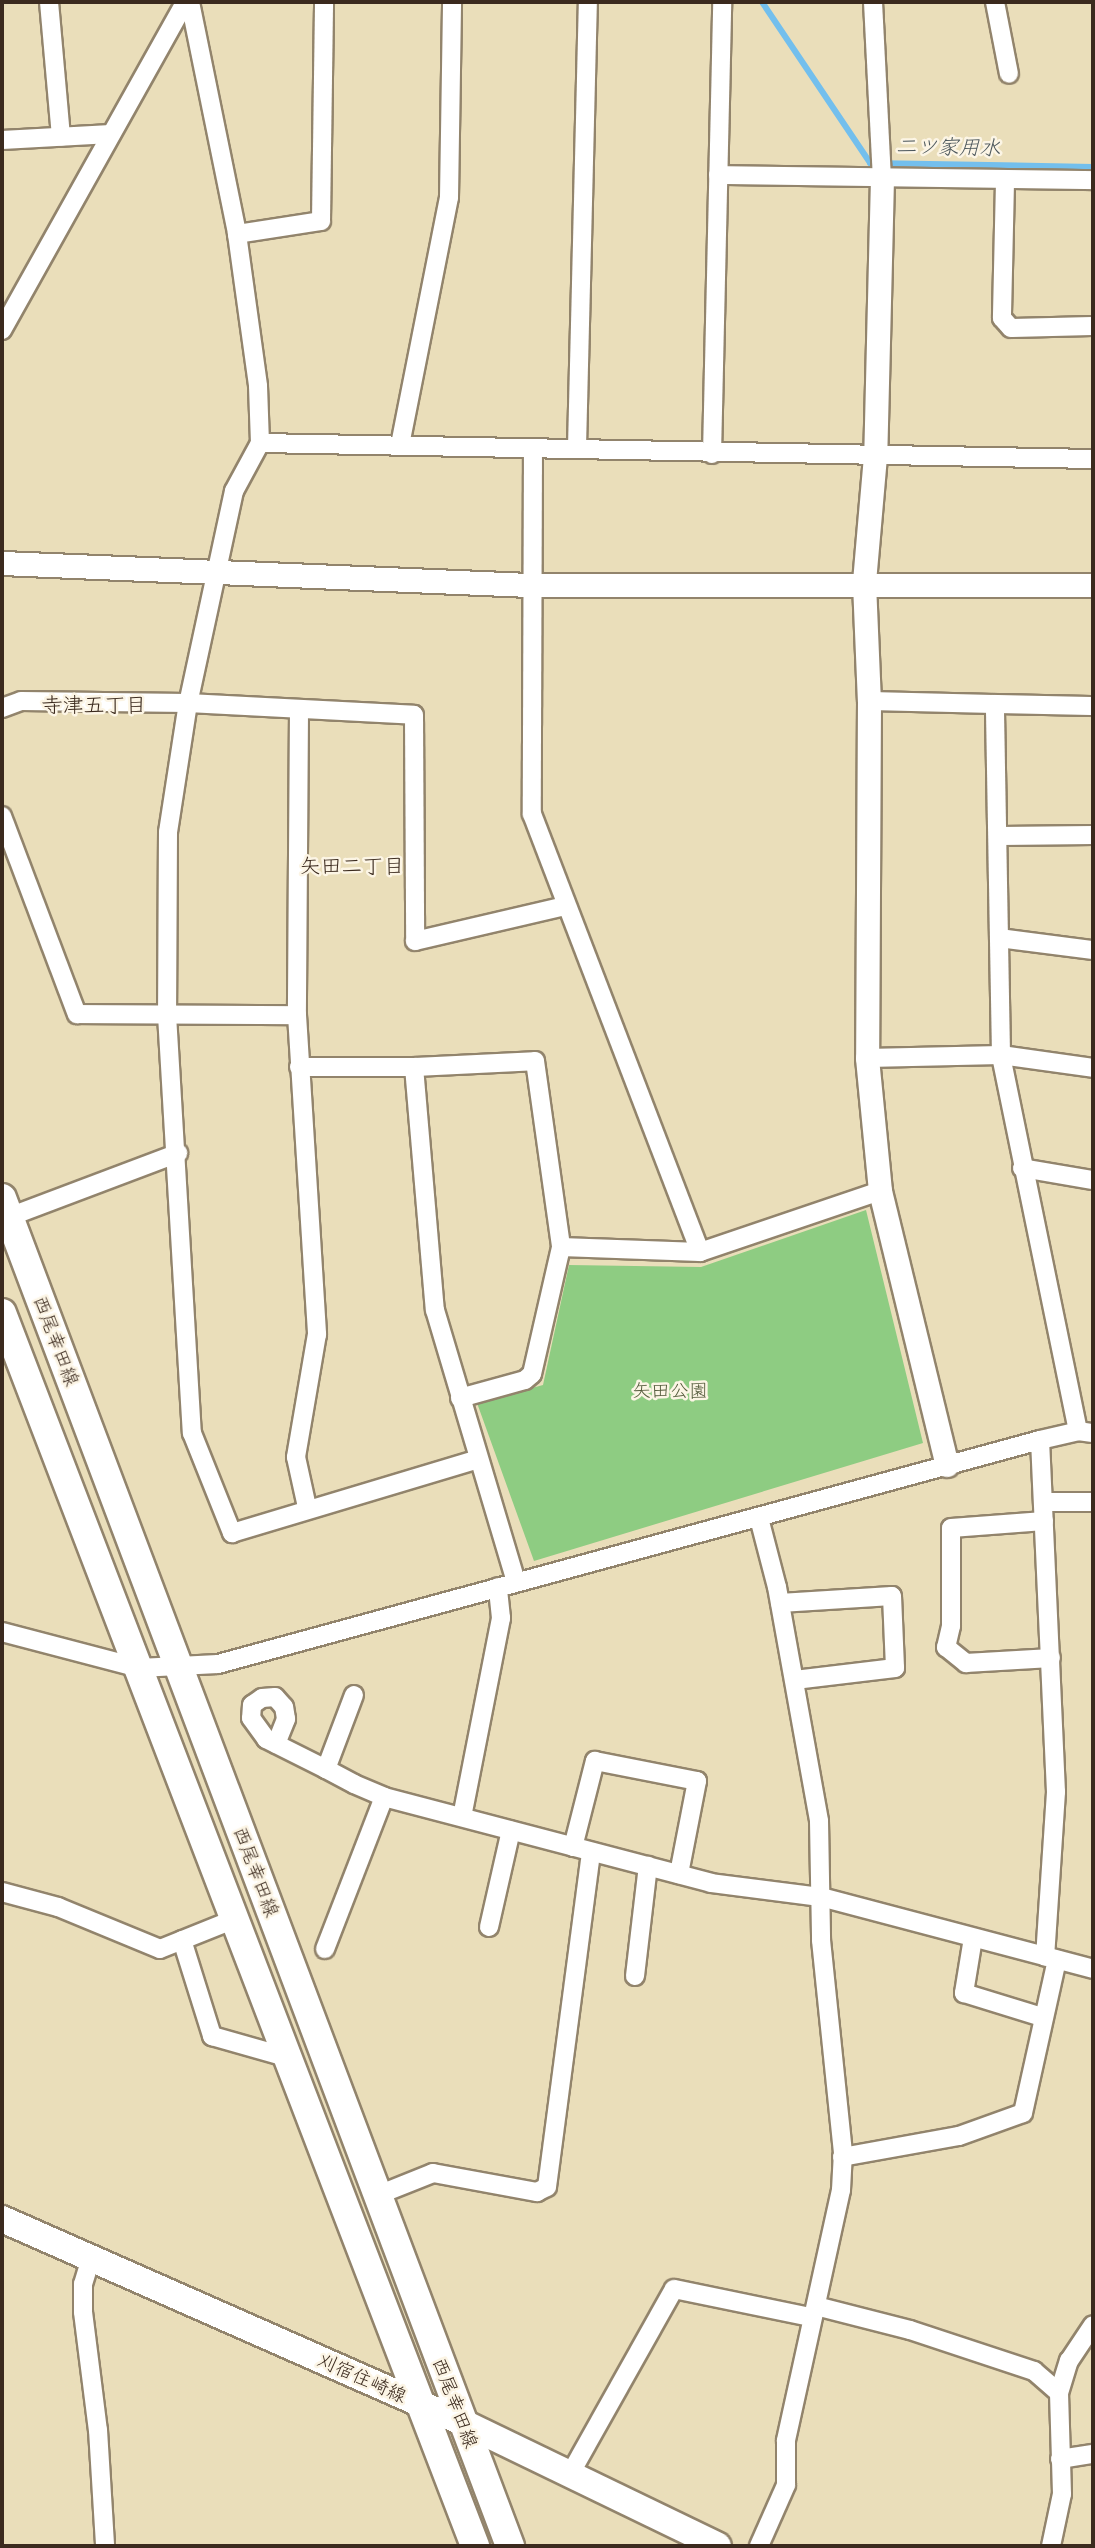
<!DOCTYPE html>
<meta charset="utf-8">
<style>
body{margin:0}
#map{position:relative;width:1095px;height:2548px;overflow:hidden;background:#eadeba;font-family:"Patrick Hand","Klee One",sans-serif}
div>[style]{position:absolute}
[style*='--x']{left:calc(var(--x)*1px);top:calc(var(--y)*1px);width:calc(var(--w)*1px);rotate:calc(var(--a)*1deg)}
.green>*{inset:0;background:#8ecc82}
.stream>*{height:6px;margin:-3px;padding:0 3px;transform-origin:3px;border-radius:3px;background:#73bfed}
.roads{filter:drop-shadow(2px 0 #92846c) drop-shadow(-2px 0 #92846c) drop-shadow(0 2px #92846c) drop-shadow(0 -2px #92846c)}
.minor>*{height:18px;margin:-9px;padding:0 9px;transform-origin:9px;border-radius:9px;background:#fff}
.tertiary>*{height:23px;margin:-11.5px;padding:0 11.5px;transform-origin:11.5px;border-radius:11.5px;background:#fff}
.secondary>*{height:26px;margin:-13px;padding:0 13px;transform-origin:13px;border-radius:13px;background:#fff}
.primary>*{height:28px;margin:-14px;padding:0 14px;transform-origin:14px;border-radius:14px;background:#fff}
span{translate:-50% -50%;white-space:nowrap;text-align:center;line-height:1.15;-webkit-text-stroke:5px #fcf5e5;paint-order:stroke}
.street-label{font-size:19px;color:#3b2a1e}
.park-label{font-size:19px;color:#545b3c}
.water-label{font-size:21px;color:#4c575c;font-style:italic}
.neighbourhood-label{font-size:21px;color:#3b2a1e}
.frame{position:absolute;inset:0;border:4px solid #3b2a1e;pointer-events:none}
</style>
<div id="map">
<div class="green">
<div style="clip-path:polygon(866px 1210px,923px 1443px,534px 1561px,477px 1403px,543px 1385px,569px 1265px,701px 1267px)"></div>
</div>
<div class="stream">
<div style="--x:762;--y:2;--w:194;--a:56.1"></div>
<div style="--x:870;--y:163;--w:223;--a:1"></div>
</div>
<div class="roads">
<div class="minor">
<div style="--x:49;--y:2;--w:135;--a:84.9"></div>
<div style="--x:190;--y:2;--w:237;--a:78.5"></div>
<div style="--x:237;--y:234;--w:153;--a:82.1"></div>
<div style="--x:258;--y:386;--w:57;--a:88"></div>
<div style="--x:260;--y:443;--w:55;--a:118.4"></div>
<div style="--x:234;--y:491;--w:217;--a:102.2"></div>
<div style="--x:188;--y:703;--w:131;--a:98.8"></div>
<div style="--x:168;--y:832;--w:183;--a:90.3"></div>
<div style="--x:167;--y:1015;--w:419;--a:86.6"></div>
<div style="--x:192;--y:1433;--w:108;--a:68.2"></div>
<div style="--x:232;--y:1533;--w:257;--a:-16.7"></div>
<div style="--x:873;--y:2;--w:176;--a:87.1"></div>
<div style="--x:995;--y:2;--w:73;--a:79"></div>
<div style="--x:2;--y:140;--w:109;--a:-3.2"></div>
<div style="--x:718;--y:175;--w:375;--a:0.8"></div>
<div style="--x:1005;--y:182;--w:136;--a:91.3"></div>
<div style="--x:1002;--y:318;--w:13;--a:48"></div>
<div style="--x:1011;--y:328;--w:82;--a:-1.4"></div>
<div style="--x:237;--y:234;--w:85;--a:-8.8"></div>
<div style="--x:321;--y:221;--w:219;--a:-89.2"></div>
<div style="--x:2;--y:330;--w:376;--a:-60.8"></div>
<div style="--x:260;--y:443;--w:833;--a:1.1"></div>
<div style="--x:400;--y:445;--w:253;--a:-78.8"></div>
<div style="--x:449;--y:197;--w:195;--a:-89.1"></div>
<div style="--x:577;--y:447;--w:445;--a:-88.6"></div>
<div style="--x:533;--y:448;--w:366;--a:90.2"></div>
<div style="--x:532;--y:814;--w:469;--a:69"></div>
<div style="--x:712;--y:454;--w:452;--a:-88.7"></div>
<div style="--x:869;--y:701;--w:126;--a:1.4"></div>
<div style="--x:2;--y:708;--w:20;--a:-20"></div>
<div style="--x:21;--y:701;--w:167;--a:0.7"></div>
<div style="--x:188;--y:703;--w:226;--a:3"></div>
<div style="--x:414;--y:715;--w:226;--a:89.7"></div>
<div style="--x:415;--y:941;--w:155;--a:-13.1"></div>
<div style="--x:299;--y:711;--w:304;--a:90.4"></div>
<div style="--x:297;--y:1015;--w:320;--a:86.4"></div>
<div style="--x:317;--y:1334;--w:125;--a:99.7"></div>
<div style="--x:296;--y:1457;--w:51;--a:77.6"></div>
<div style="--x:2;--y:816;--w:212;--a:69.3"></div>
<div style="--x:77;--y:1014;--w:220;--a:0.3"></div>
<div style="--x:1000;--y:836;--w:93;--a:-0.6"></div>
<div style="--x:999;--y:938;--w:95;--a:7.3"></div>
<div style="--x:867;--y:1058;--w:134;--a:-1.3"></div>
<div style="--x:1001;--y:1055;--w:93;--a:8"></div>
<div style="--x:299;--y:1067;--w:115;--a:0"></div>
<div style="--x:414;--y:1067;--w:244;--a:85.1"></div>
<div style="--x:435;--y:1310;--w:284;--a:73.4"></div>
<div style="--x:414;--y:1067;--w:121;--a:-2.8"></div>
<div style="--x:535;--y:1061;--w:188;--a:82"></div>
<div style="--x:1022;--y:1168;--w:72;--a:9.6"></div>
<div style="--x:9;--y:1217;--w:181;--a:-20.7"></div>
<div style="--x:460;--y:1398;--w:67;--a:-15.5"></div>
<div style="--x:525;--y:1380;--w:9;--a:-41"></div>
<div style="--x:532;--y:1374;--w:130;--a:-77.1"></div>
<div style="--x:561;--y:1247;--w:139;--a:2.1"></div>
<div style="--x:700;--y:1252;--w:190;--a:-18.7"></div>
<div style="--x:1078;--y:1431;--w:384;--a:-101.6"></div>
<div style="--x:1001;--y:1055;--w:351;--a:-91"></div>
<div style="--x:995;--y:704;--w:98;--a:1.2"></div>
<div style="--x:1040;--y:1440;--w:352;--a:87.4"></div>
<div style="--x:1056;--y:1792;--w:165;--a:93.8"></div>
<div style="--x:1043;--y:1502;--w:50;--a:0"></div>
<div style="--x:759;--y:1518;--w:71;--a:75.4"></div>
<div style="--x:777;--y:1587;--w:238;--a:79.8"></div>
<div style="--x:819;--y:1821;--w:119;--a:89"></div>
<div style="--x:821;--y:1940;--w:213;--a:84.1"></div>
<div style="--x:843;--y:2152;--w:38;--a:93"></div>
<div style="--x:841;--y:2190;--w:257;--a:102.4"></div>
<div style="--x:786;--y:2441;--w:44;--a:90"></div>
<div style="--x:786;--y:2485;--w:67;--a:113.9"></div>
<div style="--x:1044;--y:1521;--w:93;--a:175.7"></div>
<div style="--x:951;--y:1528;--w:98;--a:90"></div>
<div style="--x:951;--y:1626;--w:22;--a:103"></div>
<div style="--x:946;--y:1647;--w:26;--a:39"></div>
<div style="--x:966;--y:1663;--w:85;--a:-3.4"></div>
<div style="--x:780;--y:1603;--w:112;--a:-3.6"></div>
<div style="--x:892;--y:1596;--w:72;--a:87.6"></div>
<div style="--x:895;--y:1668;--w:101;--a:173.2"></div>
<div style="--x:2;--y:1632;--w:142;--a:14.7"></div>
<div style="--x:139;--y:1668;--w:79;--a:-2.9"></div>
<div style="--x:218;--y:1664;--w:852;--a:-15.24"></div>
<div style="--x:1040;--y:1440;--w:39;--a:-13"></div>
<div style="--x:1078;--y:1431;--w:15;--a:8"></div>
<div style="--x:276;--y:1744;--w:27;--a:-68"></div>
<div style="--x:286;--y:1719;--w:12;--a:-99"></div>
<div style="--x:284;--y:1707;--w:13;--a:-132"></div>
<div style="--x:275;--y:1697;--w:13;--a:176"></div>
<div style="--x:262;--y:1698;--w:12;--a:145"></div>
<div style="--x:252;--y:1705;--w:13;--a:94"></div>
<div style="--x:251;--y:1718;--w:26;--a:54"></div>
<div style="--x:266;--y:1739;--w:67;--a:26.6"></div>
<div style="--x:326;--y:1769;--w:32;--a:28"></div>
<div style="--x:354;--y:1784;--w:33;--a:23"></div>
<div style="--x:384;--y:1797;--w:338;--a:14.7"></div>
<div style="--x:711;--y:1883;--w:111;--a:7.3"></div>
<div style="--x:821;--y:1897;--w:281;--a:14.8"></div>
<div style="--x:326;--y:1769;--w:79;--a:-69.3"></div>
<div style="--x:462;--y:1817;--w:203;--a:-78.9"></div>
<div style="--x:501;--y:1618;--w:31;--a:-96"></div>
<div style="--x:573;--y:1847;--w:89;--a:-75.7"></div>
<div style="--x:595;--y:1761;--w:104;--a:11.1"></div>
<div style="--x:697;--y:1781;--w:95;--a:101"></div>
<div style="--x:2;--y:1892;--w:58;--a:15"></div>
<div style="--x:58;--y:1907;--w:110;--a:22.4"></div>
<div style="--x:160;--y:1949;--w:81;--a:-21.8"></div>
<div style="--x:489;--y:1927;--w:99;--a:-77.2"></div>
<div style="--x:973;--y:1938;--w:56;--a:99.3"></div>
<div style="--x:964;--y:1993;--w:82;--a:17.1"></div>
<div style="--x:182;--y:1940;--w:101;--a:72.6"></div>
<div style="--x:212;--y:2036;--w:77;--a:15.8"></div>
<div style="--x:325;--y:1949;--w:163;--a:-68.8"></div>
<div style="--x:635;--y:1976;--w:111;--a:-83.3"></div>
<div style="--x:842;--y:2157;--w:119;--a:-10.2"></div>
<div style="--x:959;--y:2136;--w:68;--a:-19.8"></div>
<div style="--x:1023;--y:2113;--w:157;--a:-77.5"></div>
<div style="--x:378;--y:2195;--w:59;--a:-21.8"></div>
<div style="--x:433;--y:2173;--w:106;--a:10.4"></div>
<div style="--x:537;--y:2192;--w:11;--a:-27"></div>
<div style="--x:547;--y:2187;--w:338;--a:-82.5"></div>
<div style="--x:91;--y:2258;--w:27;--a:107"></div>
<div style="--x:83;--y:2284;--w:28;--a:90"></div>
<div style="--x:83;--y:2312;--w:119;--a:82.8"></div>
<div style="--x:98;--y:2430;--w:116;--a:86.5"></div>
<div style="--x:816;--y:2306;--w:97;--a:14.3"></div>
<div style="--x:910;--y:2330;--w:131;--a:18.3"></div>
<div style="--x:1034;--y:2371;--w:33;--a:41"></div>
<div style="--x:1060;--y:2459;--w:33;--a:-9"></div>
<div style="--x:569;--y:2476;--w:214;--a:-60.7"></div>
<div style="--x:674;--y:2289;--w:140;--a:11.6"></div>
<div style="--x:1051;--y:2546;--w:53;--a:-78.1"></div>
<div style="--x:1062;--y:2494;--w:101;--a:-91.7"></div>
<div style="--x:1059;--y:2393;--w:34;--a:-73"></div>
<div style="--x:1069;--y:2361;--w:43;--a:-56.3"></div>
</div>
<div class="tertiary">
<div style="--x:882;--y:178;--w:278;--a:91.4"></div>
<div style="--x:875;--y:456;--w:127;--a:95"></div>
<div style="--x:864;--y:583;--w:118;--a:87.6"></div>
<div style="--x:869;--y:701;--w:357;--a:90.3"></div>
<div style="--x:867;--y:1058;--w:134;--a:84.4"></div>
<div style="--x:880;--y:1191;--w:282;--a:76.3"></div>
<div style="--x:2;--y:563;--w:528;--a:2.39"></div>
<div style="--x:530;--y:585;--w:563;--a:0"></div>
</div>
<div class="secondary">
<div style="--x:2;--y:2219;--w:503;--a:23.81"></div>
<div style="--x:462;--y:2422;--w:284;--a:25.8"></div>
</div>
<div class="primary">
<div style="--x:2;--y:1198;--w:1441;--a:69.35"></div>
<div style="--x:2;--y:1313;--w:1321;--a:69.01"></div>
</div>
</div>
<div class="street-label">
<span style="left:56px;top:1341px;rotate:69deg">西尾幸田線</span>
<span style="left:256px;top:1872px;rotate:69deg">西尾幸田線</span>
<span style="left:362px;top:2378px;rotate:24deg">刈宿住崎線</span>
<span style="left:455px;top:2403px;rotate:69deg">西尾幸田線</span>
</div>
<div class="park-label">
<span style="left:670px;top:1391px">矢田公園</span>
</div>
<div class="water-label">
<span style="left:948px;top:147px;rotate:1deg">二ツ家用水</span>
</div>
<div class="neighbourhood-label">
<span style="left:94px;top:705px">寺津五丁目</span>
<span style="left:352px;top:866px">矢田二丁目</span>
</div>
<div class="frame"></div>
</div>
